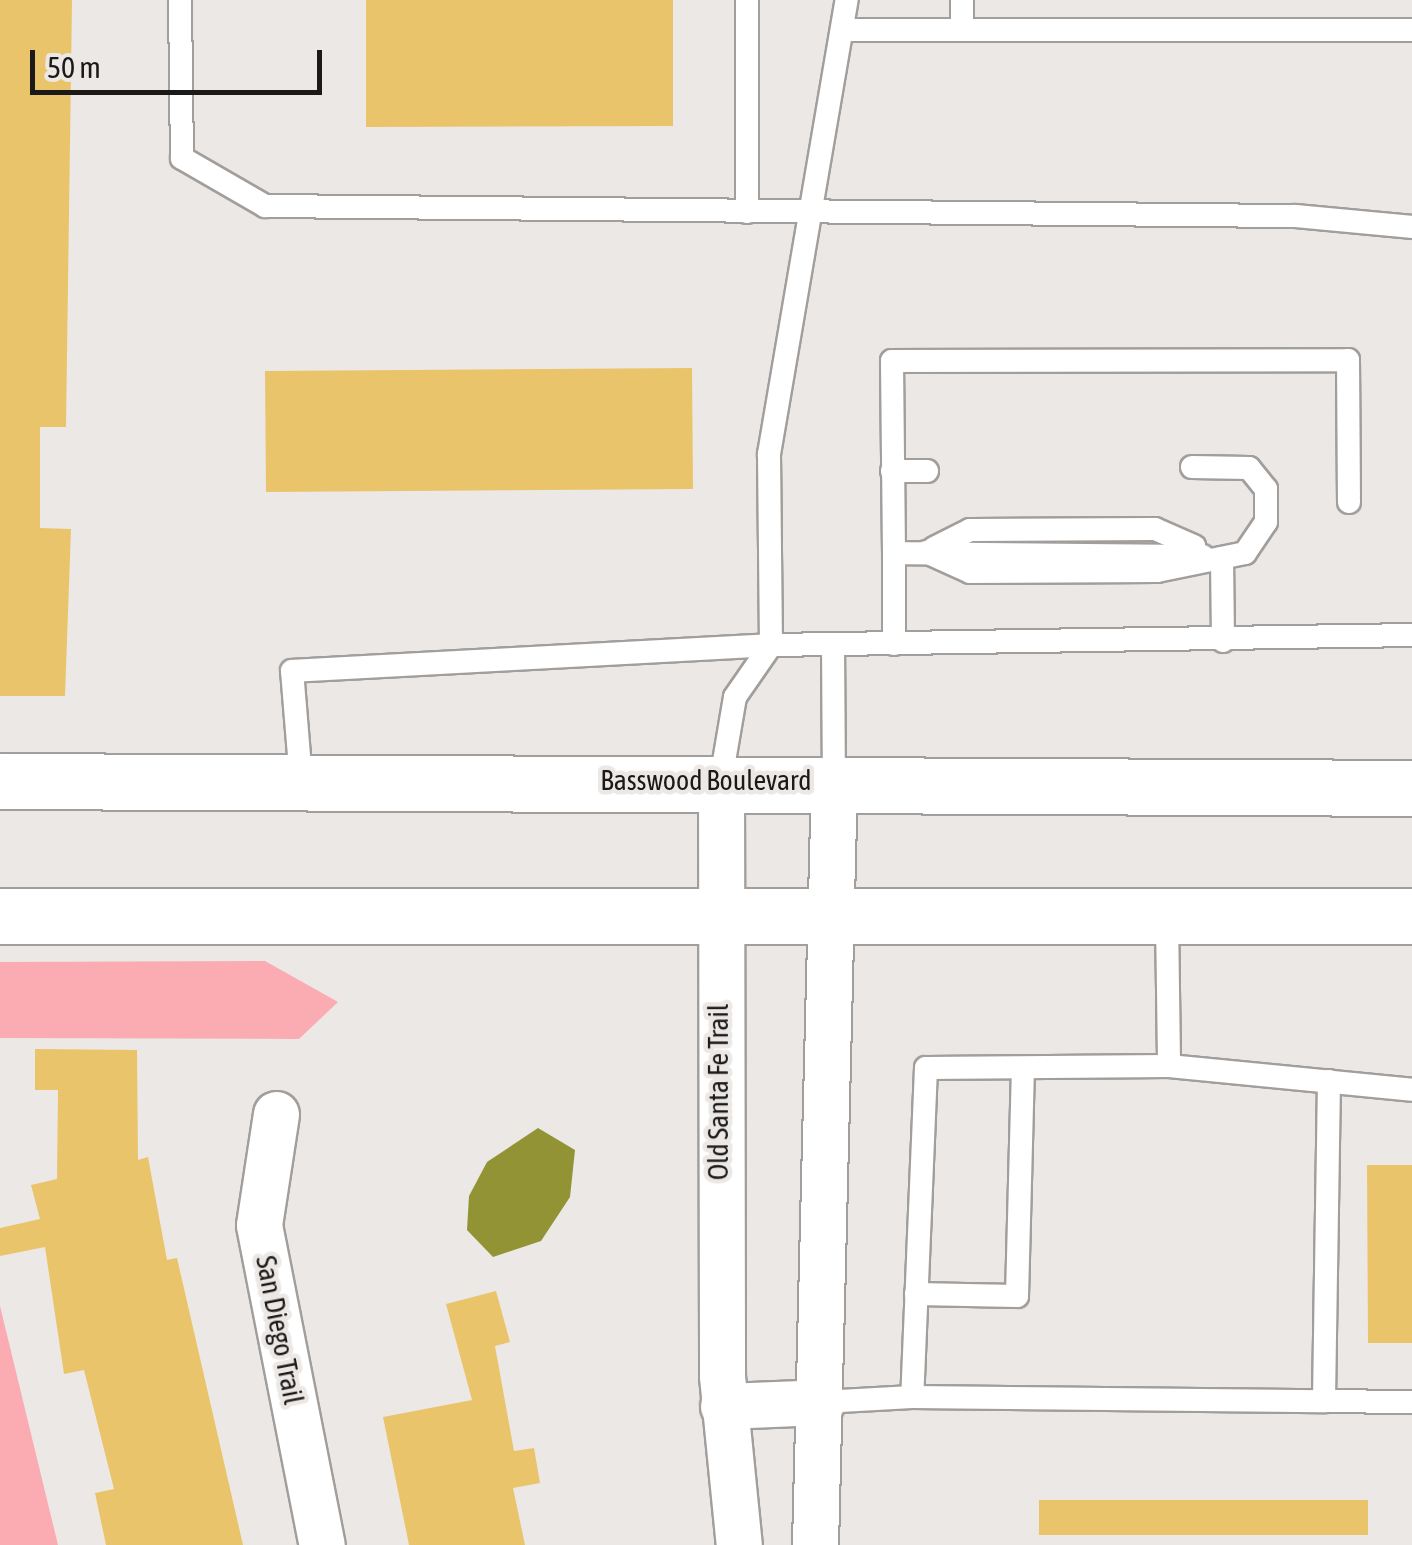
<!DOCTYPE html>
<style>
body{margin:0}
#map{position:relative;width:1412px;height:1545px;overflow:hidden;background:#ece8e6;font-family:"Asap Condensed",sans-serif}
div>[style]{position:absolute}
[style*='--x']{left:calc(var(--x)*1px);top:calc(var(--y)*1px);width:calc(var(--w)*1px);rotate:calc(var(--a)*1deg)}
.green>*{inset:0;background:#faacb2}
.water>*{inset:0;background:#919335}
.building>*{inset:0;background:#eac46b}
.roads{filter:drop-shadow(2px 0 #a19e9b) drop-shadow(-2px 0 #a19e9b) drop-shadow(0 2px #a19e9b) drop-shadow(0 -2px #a19e9b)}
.service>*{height:22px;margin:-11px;padding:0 11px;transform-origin:11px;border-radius:11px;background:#fff}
.minor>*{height:45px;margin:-22.5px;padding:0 22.5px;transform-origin:22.5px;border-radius:22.5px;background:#fff}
.secondary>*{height:55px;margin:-27.5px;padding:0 27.5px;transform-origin:27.5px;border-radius:27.5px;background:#fff}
span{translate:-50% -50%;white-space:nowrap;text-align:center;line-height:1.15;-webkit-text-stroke:9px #ece8e6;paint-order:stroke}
.street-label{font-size:28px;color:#1b1a19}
.scale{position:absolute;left:30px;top:50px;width:292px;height:45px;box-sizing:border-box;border:5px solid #1b1a19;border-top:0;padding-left:12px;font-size:30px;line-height:35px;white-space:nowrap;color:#1b1a19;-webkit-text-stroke:8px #ece8e6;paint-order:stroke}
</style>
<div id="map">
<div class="green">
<div style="clip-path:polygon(265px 961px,338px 1002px,299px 1039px,0 1038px,0 962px)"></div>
<div style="clip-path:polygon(0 1306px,58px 1545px,0 1545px)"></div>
</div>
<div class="water">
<div style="clip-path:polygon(538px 1128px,575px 1150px,570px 1197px,541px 1241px,493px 1257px,467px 1230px,469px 1196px,487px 1162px)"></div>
</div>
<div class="building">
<div style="clip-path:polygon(0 0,72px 0,66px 427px,40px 427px,40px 528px,71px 529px,65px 696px,0 696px)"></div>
<div style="clip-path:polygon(366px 0,673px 0,673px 126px,366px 127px)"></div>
<div style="clip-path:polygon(692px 368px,693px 489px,266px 492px,265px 371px)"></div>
<div style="clip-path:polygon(35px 1049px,137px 1050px,138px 1160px,148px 1157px,167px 1260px,177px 1258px,243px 1545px,106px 1545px,95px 1493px,114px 1489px,84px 1370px,64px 1374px,45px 1247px,0 1256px,0 1228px,40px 1219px,31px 1185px,57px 1179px,58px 1090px,35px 1090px)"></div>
<div style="clip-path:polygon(1367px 1165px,1412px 1165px,1412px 1343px,1368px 1343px)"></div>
<div style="clip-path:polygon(496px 1291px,510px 1342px,495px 1346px,514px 1451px,534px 1448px,540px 1483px,513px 1488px,525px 1545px,409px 1545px,383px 1417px,472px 1400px,446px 1304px)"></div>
<div style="clip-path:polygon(1039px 1500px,1368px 1500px,1368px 1535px,1039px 1535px)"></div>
</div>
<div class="roads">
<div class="service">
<div style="--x:180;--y:0;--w:158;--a:89.3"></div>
<div style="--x:182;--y:158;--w:96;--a:30"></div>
<div style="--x:265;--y:206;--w:1031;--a:0.56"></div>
<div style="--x:1296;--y:216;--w:117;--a:5.4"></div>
<div style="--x:847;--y:30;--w:565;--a:0"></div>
<div style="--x:962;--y:30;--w:30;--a:-90"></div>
<div style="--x:747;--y:212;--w:212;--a:-90"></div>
<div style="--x:892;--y:471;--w:35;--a:0"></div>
<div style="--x:934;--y:548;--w:40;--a:-26.6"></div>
<div style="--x:970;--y:530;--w:185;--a:-0.3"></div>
<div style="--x:1155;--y:529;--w:43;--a:23.6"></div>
<div style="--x:926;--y:552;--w:48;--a:24.4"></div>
<div style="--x:970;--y:572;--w:187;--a:-0.3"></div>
<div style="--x:1157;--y:571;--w:90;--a:-11.6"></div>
<div style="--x:1245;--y:553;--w:37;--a:-56"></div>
<div style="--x:1266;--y:522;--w:33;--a:-90"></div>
<div style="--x:1266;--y:489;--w:27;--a:-129"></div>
<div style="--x:1249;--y:468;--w:57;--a:-179"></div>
<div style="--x:894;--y:553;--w:192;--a:-90.6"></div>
<div style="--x:892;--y:361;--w:456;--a:-0.1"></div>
<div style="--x:1348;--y:360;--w:142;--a:89.6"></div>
<div style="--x:1222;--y:558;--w:83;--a:89.3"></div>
<div style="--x:833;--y:644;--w:136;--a:89.6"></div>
<div style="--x:894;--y:644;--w:91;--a:-90"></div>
<div style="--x:894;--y:553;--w:309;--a:0.6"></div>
<div style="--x:721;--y:779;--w:83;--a:-80.3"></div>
<div style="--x:735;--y:697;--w:63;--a:-55.3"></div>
<div style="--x:771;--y:645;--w:641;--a:-0.89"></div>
<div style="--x:301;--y:780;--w:109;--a:-94.7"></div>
<div style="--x:292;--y:671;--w:480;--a:-3.1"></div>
<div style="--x:771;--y:645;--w:191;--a:-90.6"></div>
<div style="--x:769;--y:454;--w:461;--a:-80.3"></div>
<div style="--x:1167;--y:918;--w:148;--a:89.2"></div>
<div style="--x:1169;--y:1066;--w:244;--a:5.6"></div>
<div style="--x:1169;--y:1066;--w:243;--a:179.5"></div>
<div style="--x:926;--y:1068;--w:329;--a:92.4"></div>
<div style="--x:912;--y:1397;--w:412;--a:0.6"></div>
<div style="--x:1329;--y:1081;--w:320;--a:90.9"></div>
<div style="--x:1324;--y:1401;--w:88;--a:0.7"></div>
<div style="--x:916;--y:1294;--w:101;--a:1.1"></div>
<div style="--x:1017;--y:1296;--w:225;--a:-88.5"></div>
<div style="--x:822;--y:1402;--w:90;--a:-3.2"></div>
</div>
<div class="minor">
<div style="--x:721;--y:779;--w:597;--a:89.9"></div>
<div style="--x:722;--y:1376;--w:170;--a:84.3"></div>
<div style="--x:276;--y:1114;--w:112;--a:98.7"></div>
<div style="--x:259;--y:1225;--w:326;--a:78.9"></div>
<div style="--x:723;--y:1406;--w:99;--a:-2.3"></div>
<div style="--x:815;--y:1545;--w:765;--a:-88.58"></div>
</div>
<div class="secondary">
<div style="--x:0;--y:781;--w:1412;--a:0.28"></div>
<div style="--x:0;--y:916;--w:1412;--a:0"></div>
</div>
</div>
<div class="street-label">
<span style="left:706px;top:780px">Basswood Boulevard</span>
<span style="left:718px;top:1092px;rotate:-90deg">Old Santa Fe Trail</span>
<span style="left:280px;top:1330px;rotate:79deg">San Diego Trail</span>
</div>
<div class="scale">50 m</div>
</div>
